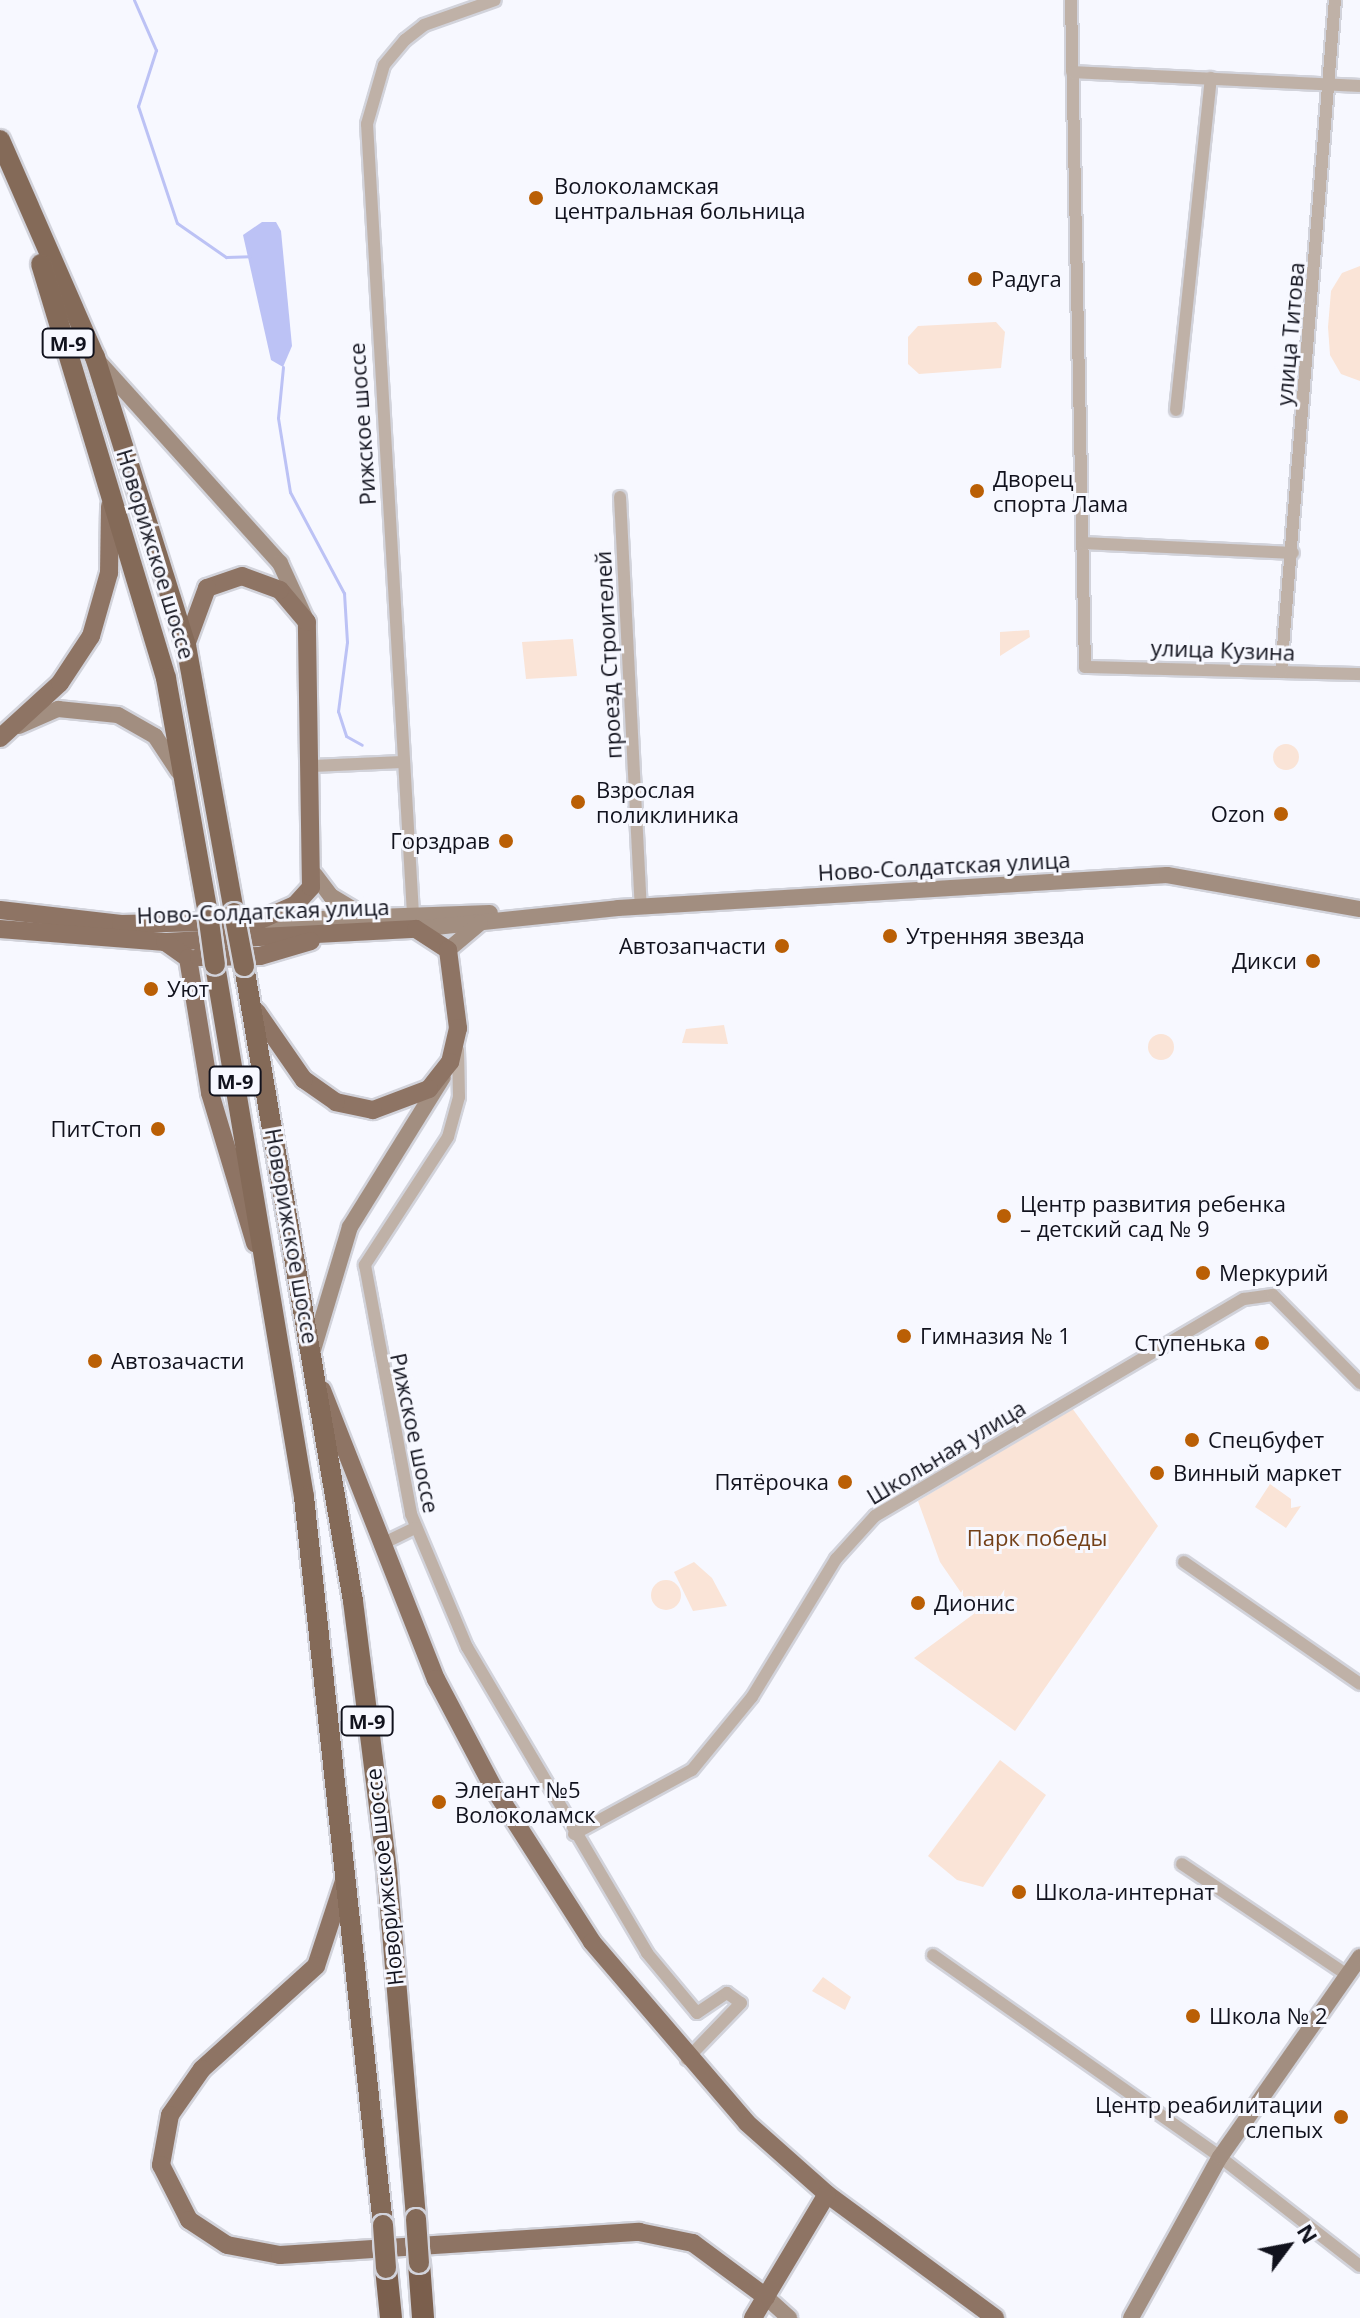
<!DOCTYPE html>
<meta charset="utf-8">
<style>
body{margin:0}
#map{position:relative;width:1360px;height:2318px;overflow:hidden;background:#f7f8ff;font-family:"Open Sans",sans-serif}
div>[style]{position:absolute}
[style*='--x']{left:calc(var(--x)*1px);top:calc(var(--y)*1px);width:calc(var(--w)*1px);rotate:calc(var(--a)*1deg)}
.green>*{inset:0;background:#fae4d7}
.round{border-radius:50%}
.water>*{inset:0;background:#bcc2f5}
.stream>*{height:3px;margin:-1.5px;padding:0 1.5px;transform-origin:1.5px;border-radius:1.5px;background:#bcc2f5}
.roads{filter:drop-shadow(2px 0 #d2d3db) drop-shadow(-2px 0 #d2d3db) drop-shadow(0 2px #d2d3db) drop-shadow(0 -2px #d2d3db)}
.minor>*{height:12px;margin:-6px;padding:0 6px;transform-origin:6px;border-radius:6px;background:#bfb1a7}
.secondary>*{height:16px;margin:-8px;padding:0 8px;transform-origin:8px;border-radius:8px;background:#a28e80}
.primary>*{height:18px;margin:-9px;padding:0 9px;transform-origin:9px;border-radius:9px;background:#8e7464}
.trunk>*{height:20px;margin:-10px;padding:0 10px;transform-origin:10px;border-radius:10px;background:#846a58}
.motorway>*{height:22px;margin:-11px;padding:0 11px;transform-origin:11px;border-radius:11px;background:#7b5f4d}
.bridges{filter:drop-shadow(2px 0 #d2d3db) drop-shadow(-2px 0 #d2d3db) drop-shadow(0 2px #d2d3db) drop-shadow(0 -2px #d2d3db)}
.trunk-bridge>*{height:20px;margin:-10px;padding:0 10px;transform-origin:10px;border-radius:10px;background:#846a58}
.dots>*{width:22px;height:22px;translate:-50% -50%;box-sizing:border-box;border:4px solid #f7f8ff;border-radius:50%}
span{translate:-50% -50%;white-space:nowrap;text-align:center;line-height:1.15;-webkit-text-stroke:6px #f7f8ff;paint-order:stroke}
.shield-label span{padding:2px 6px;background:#f7f8ff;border:2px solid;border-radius:6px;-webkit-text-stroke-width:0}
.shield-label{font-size:20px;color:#11121d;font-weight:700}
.poi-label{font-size:22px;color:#11121d}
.left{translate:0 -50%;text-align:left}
.right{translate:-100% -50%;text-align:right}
.street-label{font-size:22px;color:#11121d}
.park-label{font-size:22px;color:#744018}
.north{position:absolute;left:1248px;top:2206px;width:80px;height:80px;-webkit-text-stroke:6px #f7f8ff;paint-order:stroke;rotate:58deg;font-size:22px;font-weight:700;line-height:32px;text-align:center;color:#11121d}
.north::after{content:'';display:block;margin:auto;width:28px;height:36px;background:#11121d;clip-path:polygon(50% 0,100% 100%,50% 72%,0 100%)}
</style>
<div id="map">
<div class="green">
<div style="clip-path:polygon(1360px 266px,1360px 381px,1341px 374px,1330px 355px,1328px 327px,1331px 291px,1342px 273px)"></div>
<div style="clip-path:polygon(996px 322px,1005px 332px,1001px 368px,919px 374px,908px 364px,908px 337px,918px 326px)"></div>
<div style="clip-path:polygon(1029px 630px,1030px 637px,1000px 656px,1000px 632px)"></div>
<div style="clip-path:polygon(573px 639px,577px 676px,526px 679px,522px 642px)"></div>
<div class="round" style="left:1273px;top:744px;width:26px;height:26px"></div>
<div style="clip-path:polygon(724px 1025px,728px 1044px,682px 1043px,686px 1029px)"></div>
<div class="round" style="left:1148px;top:1034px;width:26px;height:26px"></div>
<div style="clip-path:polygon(1072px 1408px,1158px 1526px,1015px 1731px,914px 1658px,975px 1613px,940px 1562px,918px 1501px)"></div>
<div style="clip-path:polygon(1270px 1484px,1291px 1499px,1291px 1508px,1301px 1506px,1286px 1528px,1255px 1507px)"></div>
<div style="clip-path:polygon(694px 1562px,712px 1578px,727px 1606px,693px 1611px,674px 1572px)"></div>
<div class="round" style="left:651px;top:1580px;width:30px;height:30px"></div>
<div style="clip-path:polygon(1000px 1760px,1046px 1795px,983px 1887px,957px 1880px,928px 1856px)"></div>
<div style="clip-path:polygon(823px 1977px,851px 1997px,845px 2010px,812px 1991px)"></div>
</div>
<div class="water">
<div style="clip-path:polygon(262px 222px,276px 222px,281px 231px,292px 346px,283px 367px,271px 360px,243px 235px)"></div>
</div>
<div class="stream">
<div style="--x:134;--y:0;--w:55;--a:66.3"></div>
<div style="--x:156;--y:50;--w:59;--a:107.8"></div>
<div style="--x:138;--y:106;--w:123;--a:71.6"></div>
<div style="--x:177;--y:223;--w:60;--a:34.8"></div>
<div style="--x:226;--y:257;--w:24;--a:-2"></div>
<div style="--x:283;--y:367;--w:51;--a:95.6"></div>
<div style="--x:278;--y:418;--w:75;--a:80.8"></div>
<div style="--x:290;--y:492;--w:115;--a:61.9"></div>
<div style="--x:344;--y:593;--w:49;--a:86.5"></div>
<div style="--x:347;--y:642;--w:70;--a:97.4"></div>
<div style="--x:338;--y:711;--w:26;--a:72"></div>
<div style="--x:346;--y:736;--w:18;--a:29"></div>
</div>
<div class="roads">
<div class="minor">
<div style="--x:1071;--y:0;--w:667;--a:88.8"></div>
<div style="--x:1085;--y:667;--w:275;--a:1.5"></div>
<div style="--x:1072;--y:72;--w:288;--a:2.8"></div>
<div style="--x:1176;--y:410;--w:334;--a:-84"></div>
<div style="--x:620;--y:497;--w:411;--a:87.1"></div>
<div style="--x:1083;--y:543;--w:210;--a:2.7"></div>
<div style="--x:1281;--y:672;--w:674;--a:-85.41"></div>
<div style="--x:313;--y:766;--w:89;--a:-2.6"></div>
<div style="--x:413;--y:914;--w:791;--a:-93.33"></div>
<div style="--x:367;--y:124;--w:61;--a:-73.9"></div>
<div style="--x:384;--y:65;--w:33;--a:-50"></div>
<div style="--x:405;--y:40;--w:24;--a:-38"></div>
<div style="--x:424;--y:25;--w:75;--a:-19.4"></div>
<div style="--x:458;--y:1050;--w:47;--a:88.8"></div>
<div style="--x:459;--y:1097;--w:41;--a:105.4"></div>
<div style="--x:448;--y:1137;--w:153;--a:123"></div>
<div style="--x:365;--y:1265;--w:253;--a:79.5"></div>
<div style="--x:411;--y:1514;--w:144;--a:67.2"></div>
<div style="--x:467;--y:1647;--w:355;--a:59.5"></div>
<div style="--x:647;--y:1953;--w:78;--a:50.2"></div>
<div style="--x:697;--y:2013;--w:36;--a:-34"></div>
<div style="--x:727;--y:1993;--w:17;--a:36"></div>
<div style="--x:741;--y:2003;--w:78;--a:134"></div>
<div style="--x:380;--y:1545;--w:39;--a:-26"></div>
<div style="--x:1184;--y:1562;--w:214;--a:34.7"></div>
<div style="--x:574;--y:1834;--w:134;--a:-28.5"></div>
<div style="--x:692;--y:1770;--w:94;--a:-50.6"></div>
<div style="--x:752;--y:1697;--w:162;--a:-58.7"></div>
<div style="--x:836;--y:1559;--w:58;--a:-47.8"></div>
<div style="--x:875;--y:1516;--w:428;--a:-30.5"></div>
<div style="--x:1244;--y:1299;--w:29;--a:-8"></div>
<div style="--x:1273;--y:1295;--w:124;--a:45.3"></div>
<div style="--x:1182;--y:1864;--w:199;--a:33.9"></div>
<div style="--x:933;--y:1955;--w:351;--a:35.1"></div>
<div style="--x:1220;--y:2157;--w:177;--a:37.9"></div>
</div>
<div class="secondary">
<div style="--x:98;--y:361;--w:272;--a:48"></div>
<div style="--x:280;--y:563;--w:65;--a:65.4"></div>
<div style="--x:19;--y:726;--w:43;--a:-23.6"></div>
<div style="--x:58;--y:709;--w:60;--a:5.7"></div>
<div style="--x:118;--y:715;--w:43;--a:29.6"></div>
<div style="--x:155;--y:736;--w:42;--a:56.7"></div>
<div style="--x:315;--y:875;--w:26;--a:53"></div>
<div style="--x:331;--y:896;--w:35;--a:31"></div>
<div style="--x:262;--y:921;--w:228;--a:-2"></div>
<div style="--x:416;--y:929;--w:203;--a:-5.9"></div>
<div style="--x:618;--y:908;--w:550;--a:-3.44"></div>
<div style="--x:1167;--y:875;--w:196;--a:10"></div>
<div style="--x:448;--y:950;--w:42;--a:-40.2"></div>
<div style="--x:313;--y:1350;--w:128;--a:-73.3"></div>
<div style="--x:350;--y:1227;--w:176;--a:-58.2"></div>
<div style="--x:766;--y:2297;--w:31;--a:42"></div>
<div style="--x:1131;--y:2318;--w:184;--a:-61.1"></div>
<div style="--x:1220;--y:2157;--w:244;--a:-55"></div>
</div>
<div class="primary">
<div style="--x:0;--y:738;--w:81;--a:-42.5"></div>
<div style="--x:60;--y:683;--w:56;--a:-56.6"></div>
<div style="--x:91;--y:636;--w:66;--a:-74.1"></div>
<div style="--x:109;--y:573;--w:67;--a:-89.1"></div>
<div style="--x:0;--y:910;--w:122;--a:6.6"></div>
<div style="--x:121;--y:924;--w:137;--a:-1.3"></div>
<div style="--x:258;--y:921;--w:40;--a:-23.4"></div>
<div style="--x:295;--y:905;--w:24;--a:-48"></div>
<div style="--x:311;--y:887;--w:265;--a:-90.9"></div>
<div style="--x:307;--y:622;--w:42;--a:-130.2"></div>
<div style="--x:280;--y:590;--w:40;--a:-159.8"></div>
<div style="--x:242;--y:576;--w:37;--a:161"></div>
<div style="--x:207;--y:588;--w:61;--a:110.2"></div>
<div style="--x:0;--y:929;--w:166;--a:4.5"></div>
<div style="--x:165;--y:942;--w:251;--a:-3"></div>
<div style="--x:416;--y:929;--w:38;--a:33"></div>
<div style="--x:448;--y:950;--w:79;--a:82.7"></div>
<div style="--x:458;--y:1028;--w:35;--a:103"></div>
<div style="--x:450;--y:1062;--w:34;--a:128"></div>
<div style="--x:429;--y:1089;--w:60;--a:159.4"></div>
<div style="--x:373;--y:1110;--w:38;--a:-168"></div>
<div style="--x:336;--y:1102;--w:39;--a:-145"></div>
<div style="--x:304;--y:1080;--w:83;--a:-124.7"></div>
<div style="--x:165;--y:942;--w:28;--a:35"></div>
<div style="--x:188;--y:958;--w:137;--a:80.7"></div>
<div style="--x:210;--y:1093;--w:157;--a:73.3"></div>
<div style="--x:199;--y:957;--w:61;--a:-0.9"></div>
<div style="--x:260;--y:956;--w:53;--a:-16.4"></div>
<div style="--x:322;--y:1390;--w:311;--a:68.5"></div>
<div style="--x:436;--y:1679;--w:122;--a:62.2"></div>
<div style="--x:493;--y:1787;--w:184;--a:57.4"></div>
<div style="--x:592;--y:1942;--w:238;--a:49.4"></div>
<div style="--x:747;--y:2123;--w:107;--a:41.6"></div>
<div style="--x:827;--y:2194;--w:209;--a:36.4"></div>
<div style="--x:344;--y:1881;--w:89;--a:108.2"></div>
<div style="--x:316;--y:1966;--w:154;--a:137.9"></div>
<div style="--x:202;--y:2069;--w:56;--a:124.8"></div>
<div style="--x:170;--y:2115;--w:51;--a:100.2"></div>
<div style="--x:161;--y:2165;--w:62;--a:63"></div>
<div style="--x:189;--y:2220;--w:45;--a:33.3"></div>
<div style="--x:227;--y:2245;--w:54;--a:10.7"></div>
<div style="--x:280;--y:2255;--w:360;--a:-3.7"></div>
<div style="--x:639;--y:2232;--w:55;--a:11.5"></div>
<div style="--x:693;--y:2243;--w:91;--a:36.5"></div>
<div style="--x:753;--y:2318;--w:144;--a:-59.2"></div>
</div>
<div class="trunk">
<div style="--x:0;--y:140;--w:237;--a:66.4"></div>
<div style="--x:95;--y:357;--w:302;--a:72.5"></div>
<div style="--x:186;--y:645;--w:272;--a:79.8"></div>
<div style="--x:41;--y:264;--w:432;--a:73.2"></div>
<div style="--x:166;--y:678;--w:240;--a:79.9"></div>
<div style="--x:215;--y:965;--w:539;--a:80.5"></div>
<div style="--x:304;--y:1497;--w:732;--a:83.81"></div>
<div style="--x:244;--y:966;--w:644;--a:80.26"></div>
<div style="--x:353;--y:1601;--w:273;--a:82.8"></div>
<div style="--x:387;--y:1872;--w:348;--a:85.2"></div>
</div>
<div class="motorway">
<div style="--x:419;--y:2263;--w:55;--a:85.8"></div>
<div style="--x:386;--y:2268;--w:50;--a:84.3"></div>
</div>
</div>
<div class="bridges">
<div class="trunk-bridge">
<div style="--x:234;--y:913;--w:54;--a:79.3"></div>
<div style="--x:208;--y:914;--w:51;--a:82.2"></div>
<div style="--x:416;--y:2219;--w:44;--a:86.1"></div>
<div style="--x:383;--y:2225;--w:43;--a:86"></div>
</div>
</div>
<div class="dots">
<div style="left:536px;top:198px;background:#ba5f05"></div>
<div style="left:975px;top:279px;background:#ba5f05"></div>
<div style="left:977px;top:491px;background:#ba5f05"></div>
<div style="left:578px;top:802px;background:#ba5f05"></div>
<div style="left:1281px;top:814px;background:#ba5f05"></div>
<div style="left:506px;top:841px;background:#ba5f05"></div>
<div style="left:890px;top:936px;background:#ba5f05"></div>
<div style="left:782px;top:946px;background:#ba5f05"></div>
<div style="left:1313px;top:961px;background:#ba5f05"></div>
<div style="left:151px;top:989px;background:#ba5f05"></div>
<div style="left:158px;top:1129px;background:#ba5f05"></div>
<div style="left:1004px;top:1216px;background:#ba5f05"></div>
<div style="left:1203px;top:1273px;background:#ba5f05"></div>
<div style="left:904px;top:1336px;background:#ba5f05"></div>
<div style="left:1262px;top:1343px;background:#ba5f05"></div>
<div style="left:95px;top:1361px;background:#ba5f05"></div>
<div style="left:1192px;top:1440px;background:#ba5f05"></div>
<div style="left:1157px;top:1473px;background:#ba5f05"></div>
<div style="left:845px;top:1482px;background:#ba5f05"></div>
<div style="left:918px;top:1603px;background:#ba5f05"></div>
<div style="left:439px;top:1802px;background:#ba5f05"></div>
<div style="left:1019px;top:1892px;background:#ba5f05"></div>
<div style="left:1193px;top:2016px;background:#ba5f05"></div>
<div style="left:1341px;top:2117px;background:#ba5f05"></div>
</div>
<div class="shield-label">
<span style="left:68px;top:343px">М-9</span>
<span style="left:235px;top:1081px">М-9</span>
<span style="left:367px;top:1721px">М-9</span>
</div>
<div class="poi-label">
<span class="left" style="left:554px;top:198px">Волоколамская<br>центральная больница</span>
<span class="left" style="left:991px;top:279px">Радуга</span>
<span class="left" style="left:993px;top:491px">Дворец<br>спорта Лама</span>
<span class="left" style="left:596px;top:802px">Взрослая<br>поликлиника</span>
<span class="right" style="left:1265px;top:814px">Ozon</span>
<span class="right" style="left:490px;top:841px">Горздрав</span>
<span class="left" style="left:906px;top:936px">Утренняя звезда</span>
<span class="right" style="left:766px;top:946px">Автозапчасти</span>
<span class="right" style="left:1297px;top:961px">Дикси</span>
<span class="left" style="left:167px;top:989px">Уют</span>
<span class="right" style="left:142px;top:1129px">ПитСтоп</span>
<span class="left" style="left:1020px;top:1216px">Центр развития ребенка<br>– детский сад № 9</span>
<span class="left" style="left:1219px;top:1273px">Меркурий</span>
<span class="left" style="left:920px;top:1336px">Гимназия № 1</span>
<span class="right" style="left:1246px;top:1343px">Ступенька</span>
<span class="left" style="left:111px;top:1361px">Автозачасти</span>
<span class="left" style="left:1208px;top:1440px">Спецбуфет</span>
<span class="left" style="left:1173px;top:1473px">Винный маркет</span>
<span class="right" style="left:829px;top:1482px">Пятёрочка</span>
<span class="left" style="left:934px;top:1603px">Дионис</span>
<span class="left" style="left:455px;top:1802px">Элегант №5<br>Волоколамск</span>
<span class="left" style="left:1035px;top:1892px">Школа-интернат</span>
<span class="left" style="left:1209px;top:2016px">Школа № 2</span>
<span class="right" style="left:1323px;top:2117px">Центр реабилитации<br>слепых</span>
</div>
<div class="street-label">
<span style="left:1290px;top:334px;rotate:-85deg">улица Титова</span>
<span style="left:362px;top:424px;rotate:-94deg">Рижское шоссе</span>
<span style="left:156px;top:554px;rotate:73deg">Новорижское шоссе</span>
<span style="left:1223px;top:650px;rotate:2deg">улица Кузина</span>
<span style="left:608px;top:655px;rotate:-93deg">проезд Строителей</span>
<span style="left:944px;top:866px;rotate:-3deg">Ново-Солдатская улица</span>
<span style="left:263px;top:911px;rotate:-2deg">Ново-Солдатская улица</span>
<span style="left:292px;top:1236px;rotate:80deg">Новорижское шоссе</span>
<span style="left:415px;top:1433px;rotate:78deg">Рижское шоссе</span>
<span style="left:946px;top:1452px;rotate:-31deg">Школьная улица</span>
<span style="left:384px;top:1877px;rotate:-96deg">Новорижское шоссе</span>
</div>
<div class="park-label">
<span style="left:1037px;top:1538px">Парк победы</span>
</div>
<div class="north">N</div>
</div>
